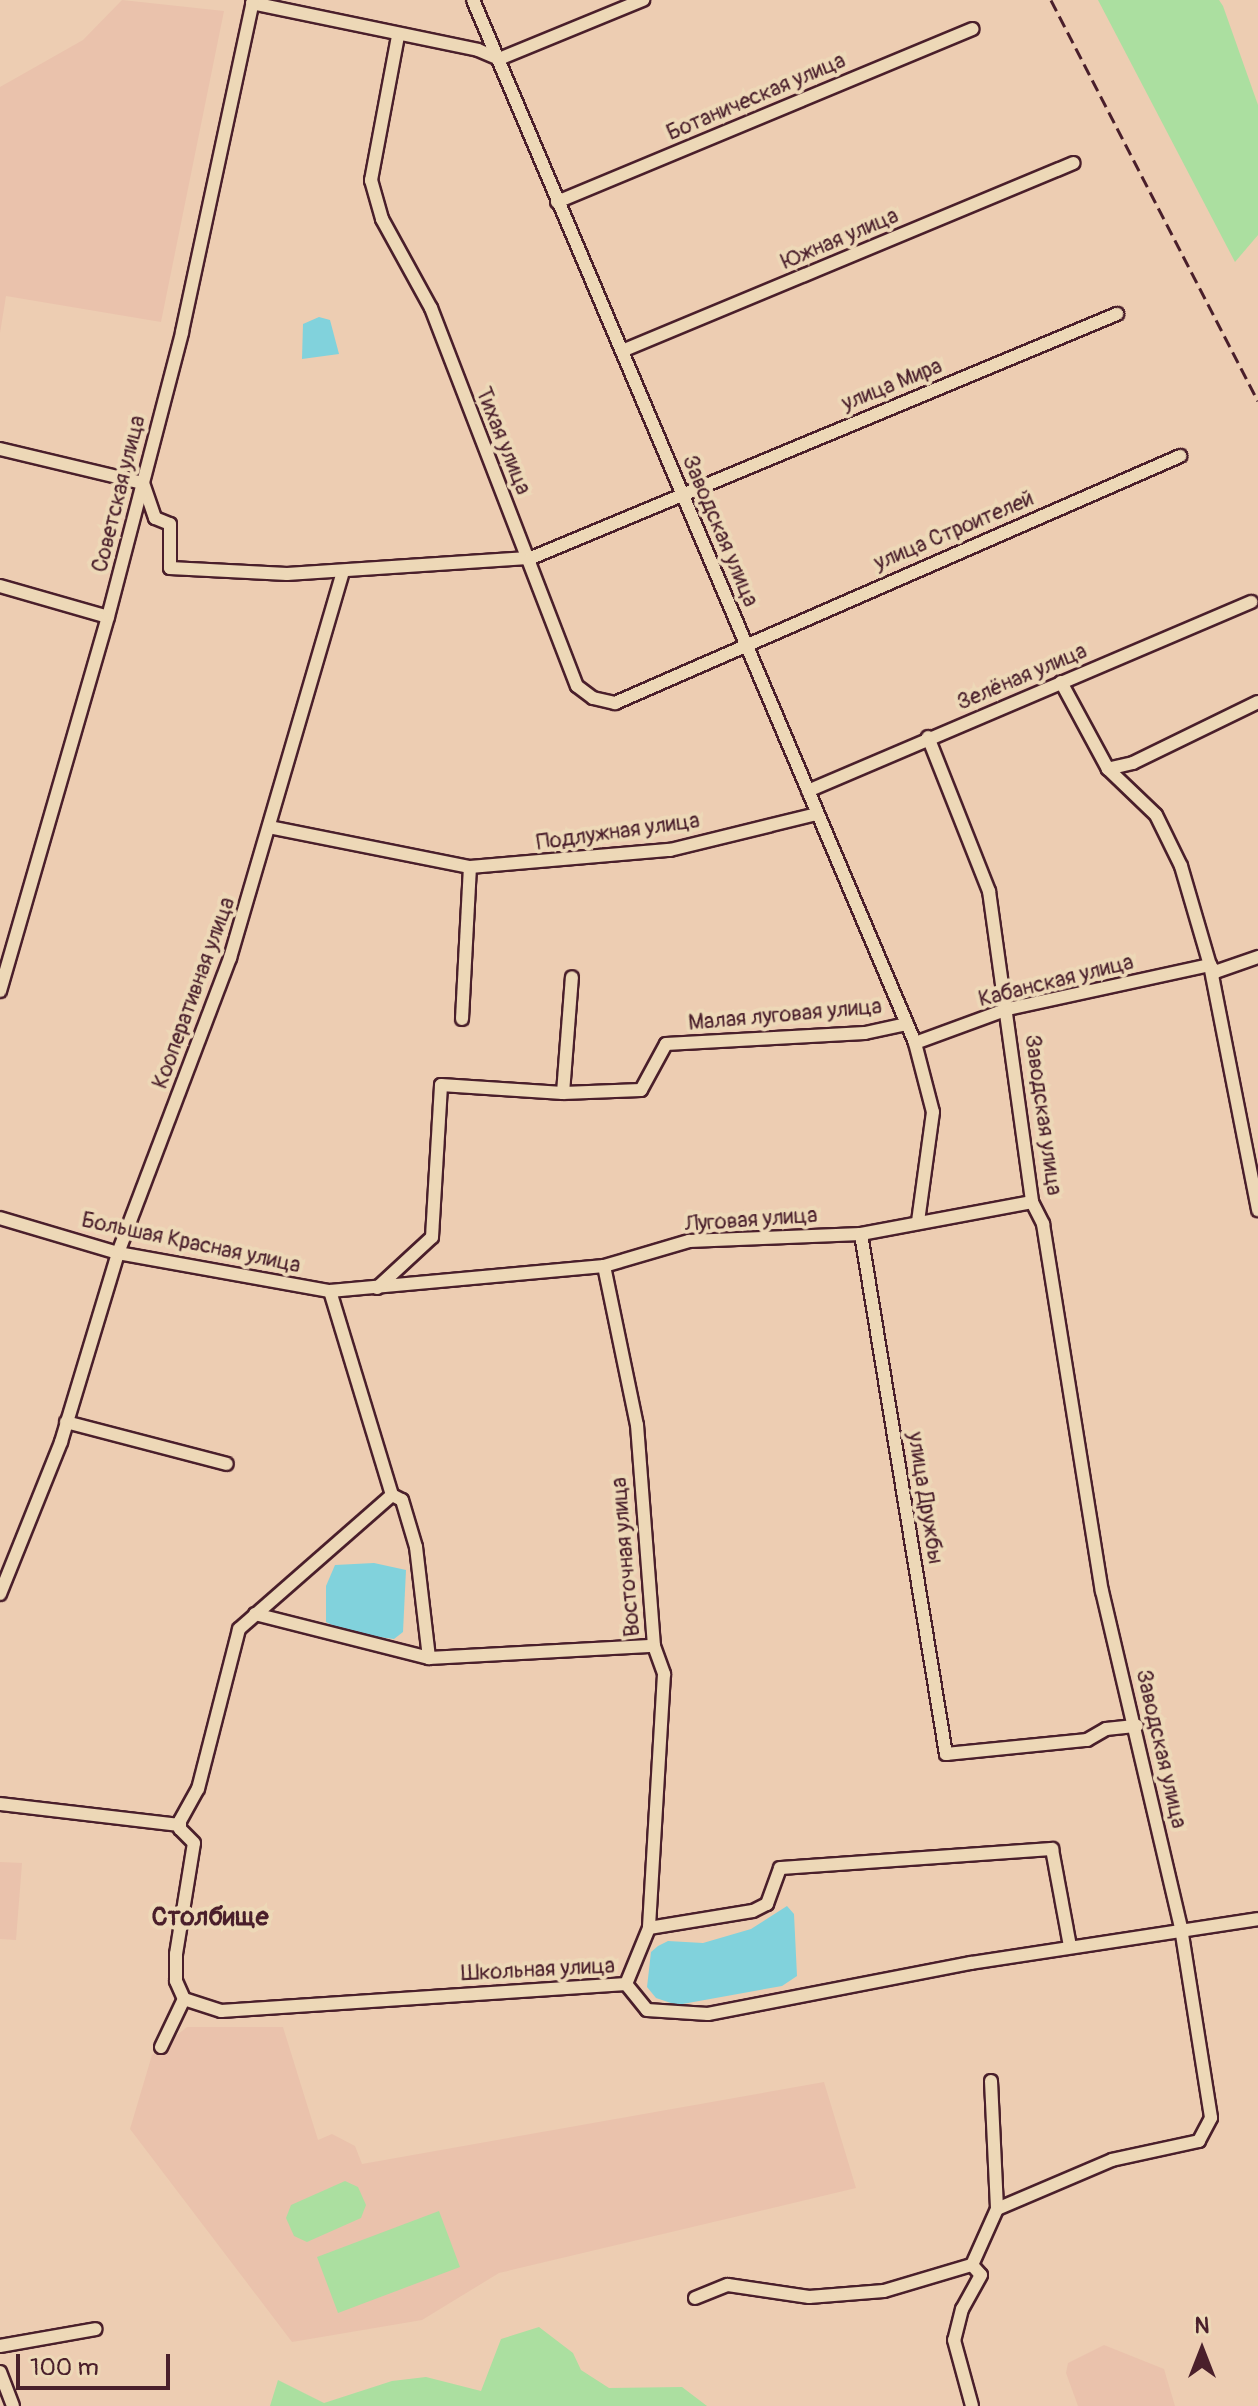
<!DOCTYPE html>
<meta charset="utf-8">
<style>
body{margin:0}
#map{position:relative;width:1258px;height:2406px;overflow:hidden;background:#edcdb2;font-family:Pangolin,sans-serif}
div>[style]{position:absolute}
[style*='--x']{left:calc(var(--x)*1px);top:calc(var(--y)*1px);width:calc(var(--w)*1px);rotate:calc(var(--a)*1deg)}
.built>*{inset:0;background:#eac2ac}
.green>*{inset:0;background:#abdfa0}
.water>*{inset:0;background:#81d2dc}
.roads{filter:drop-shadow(2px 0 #4a1f2b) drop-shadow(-2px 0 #4a1f2b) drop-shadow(0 2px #4a1f2b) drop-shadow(0 -2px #4a1f2b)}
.minor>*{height:12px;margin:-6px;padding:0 6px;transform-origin:6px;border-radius:6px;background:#edd8b7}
.rail>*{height:3px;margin-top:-1.5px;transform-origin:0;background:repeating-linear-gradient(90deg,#4a1f2b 0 12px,transparent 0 18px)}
span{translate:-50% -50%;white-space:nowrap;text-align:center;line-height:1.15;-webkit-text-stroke:8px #edd8b7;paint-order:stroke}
.street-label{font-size:22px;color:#4a1f2b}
.quarter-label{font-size:26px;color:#4a1f2b;font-weight:700}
.north{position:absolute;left:1162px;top:2310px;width:80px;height:80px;-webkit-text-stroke:6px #edd8b7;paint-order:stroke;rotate:0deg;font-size:22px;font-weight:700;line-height:32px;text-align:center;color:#4a1f2b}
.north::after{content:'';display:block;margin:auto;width:28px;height:36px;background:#4a1f2b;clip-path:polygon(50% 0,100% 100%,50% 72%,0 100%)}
.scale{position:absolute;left:16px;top:2354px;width:154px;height:36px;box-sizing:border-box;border:4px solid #4a1f2b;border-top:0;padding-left:10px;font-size:24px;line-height:28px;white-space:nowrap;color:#4a1f2b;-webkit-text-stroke:6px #edd8b7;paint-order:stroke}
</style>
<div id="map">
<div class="built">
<div style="clip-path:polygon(122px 0,224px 11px,161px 322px,6px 296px,0 333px,0 87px,83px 40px)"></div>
<div style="clip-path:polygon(0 1862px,22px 1863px,16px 1940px,0 1939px)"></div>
<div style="clip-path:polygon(187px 2027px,283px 2027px,318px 2140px,332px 2134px,355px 2146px,362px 2164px,824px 2082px,856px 2188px,499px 2273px,422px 2320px,292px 2342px,130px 2129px,152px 2055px)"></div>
<div style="clip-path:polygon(1104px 2345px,1164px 2369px,1175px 2406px,1078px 2406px,1066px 2373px,1068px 2363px)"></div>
</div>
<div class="green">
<div style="clip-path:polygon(1098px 0,1219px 0,1223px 6px,1258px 105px,1258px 235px,1235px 262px)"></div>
<div style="clip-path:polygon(345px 2181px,358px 2187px,366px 2205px,361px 2218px,307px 2242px,294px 2236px,286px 2218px,291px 2205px)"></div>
<div style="clip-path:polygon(439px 2211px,460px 2267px,338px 2313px,317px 2257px)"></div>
<div style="clip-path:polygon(539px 2327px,573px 2353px,581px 2370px,609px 2388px,682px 2387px,707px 2406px,270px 2406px,278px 2380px,324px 2403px,392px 2381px,426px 2377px,481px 2391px,501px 2339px)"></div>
</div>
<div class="water">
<div style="clip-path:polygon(319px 317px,330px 320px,339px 354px,302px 359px,303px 324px)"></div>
<div style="clip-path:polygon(374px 1563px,406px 1570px,403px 1632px,394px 1639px,348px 1633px,326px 1622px,326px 1586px,335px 1565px)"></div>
<div style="clip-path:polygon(787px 1906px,794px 1914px,797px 1976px,782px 1986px,677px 2005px,656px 1998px,647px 1987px,651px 1952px,658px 1946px,668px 1941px,703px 1943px,751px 1929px)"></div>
</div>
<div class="roads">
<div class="minor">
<div style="--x:473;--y:0;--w:1133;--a:67.03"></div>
<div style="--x:915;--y:1043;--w:71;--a:75.4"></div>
<div style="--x:933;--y:1112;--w:111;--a:97.8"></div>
<div style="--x:252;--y:3;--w:231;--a:11.7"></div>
<div style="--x:478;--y:50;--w:23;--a:23"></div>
<div style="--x:499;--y:59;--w:156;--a:-22.3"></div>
<div style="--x:398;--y:36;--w:147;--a:100.6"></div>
<div style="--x:371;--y:180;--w:41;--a:74.2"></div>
<div style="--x:382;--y:219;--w:102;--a:61.2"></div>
<div style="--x:431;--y:308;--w:405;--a:68.9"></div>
<div style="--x:577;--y:686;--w:20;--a:37"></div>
<div style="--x:593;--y:698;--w:23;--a:13"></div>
<div style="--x:615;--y:703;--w:617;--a:-23.61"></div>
<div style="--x:557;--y:202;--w:450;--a:-22.6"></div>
<div style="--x:622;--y:351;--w:489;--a:-22.6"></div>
<div style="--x:0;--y:449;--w:147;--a:13.4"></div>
<div style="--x:143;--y:483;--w:37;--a:71"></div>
<div style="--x:155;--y:518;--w:16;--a:22"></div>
<div style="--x:170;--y:524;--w:44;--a:90"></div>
<div style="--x:170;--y:568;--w:117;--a:2.9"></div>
<div style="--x:287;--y:574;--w:245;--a:-3.8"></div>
<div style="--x:531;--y:558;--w:635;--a:-22.61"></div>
<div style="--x:0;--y:586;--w:112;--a:16"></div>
<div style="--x:1061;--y:682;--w:99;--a:61.6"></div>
<div style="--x:1258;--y:702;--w:139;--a:154"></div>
<div style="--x:1133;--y:763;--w:26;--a:167"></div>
<div style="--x:1108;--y:769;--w:66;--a:43.8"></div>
<div style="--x:1156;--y:815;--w:57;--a:63.9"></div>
<div style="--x:1181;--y:866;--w:103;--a:73.7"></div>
<div style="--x:1210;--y:965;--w:250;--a:78.9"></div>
<div style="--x:928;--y:737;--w:166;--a:68.4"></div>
<div style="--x:989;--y:891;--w:314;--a:82.1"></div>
<div style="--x:1032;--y:1202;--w:25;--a:63"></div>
<div style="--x:1043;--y:1224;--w:372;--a:80.9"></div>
<div style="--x:1102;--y:1591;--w:346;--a:76.8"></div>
<div style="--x:1181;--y:1928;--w:192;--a:81"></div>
<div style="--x:1211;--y:2118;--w:26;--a:118"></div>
<div style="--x:1199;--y:2141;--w:89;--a:167.7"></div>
<div style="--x:1112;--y:2160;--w:125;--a:156.9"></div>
<div style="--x:997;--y:2209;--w:61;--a:114.1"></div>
<div style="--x:972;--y:2265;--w:13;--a:48"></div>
<div style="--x:981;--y:2275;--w:39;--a:119"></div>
<div style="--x:962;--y:2309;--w:32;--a:104"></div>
<div style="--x:954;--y:2340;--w:68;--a:74.7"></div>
<div style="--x:808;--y:791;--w:482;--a:-23.1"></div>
<div style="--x:269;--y:827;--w:205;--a:11.3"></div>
<div style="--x:470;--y:867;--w:201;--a:-4.9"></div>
<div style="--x:670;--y:850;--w:151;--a:-13.8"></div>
<div style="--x:0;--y:991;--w:389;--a:-73.9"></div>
<div style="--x:108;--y:617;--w:294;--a:-75.4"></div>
<div style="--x:182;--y:332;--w:340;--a:-77.9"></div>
<div style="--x:462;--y:1019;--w:152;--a:-87"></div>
<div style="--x:915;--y:1043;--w:99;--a:-20.1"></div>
<div style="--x:1008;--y:1009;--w:207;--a:-12.3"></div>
<div style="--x:1210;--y:965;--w:9;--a:54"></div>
<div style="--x:1215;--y:972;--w:46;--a:-19.2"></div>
<div style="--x:563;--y:1093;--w:116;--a:-85.6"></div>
<div style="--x:0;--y:1218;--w:123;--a:16.5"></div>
<div style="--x:118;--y:1253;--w:215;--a:10.2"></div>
<div style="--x:330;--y:1291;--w:275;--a:-5.2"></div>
<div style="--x:604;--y:1266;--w:89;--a:-16.4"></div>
<div style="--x:689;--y:1241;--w:172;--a:-2.3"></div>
<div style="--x:861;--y:1234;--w:174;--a:-10.6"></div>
<div style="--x:861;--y:1234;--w:527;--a:80.72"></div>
<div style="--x:946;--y:1754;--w:142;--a:-5.7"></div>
<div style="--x:1087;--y:1740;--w:22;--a:-30"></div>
<div style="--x:1106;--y:1729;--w:31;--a:-6"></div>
<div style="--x:604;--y:1266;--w:162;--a:78.3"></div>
<div style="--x:637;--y:1425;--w:222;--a:85.6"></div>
<div style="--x:654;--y:1646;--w:30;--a:70"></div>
<div style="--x:664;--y:1674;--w:254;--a:93.4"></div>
<div style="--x:649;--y:1928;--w:61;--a:112.3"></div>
<div style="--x:377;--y:1288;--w:75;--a:-42.8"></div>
<div style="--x:432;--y:1237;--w:152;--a:-86.6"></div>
<div style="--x:441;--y:1085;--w:122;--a:3.8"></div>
<div style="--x:563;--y:1093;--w:78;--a:-2.2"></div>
<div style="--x:641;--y:1090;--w:52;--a:-61.5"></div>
<div style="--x:666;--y:1044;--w:199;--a:-3.2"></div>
<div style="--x:865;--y:1033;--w:43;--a:-12.1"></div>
<div style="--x:66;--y:1422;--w:166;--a:14.6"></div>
<div style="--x:392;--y:1495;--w:11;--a:27"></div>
<div style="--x:402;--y:1500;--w:49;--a:73.4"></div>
<div style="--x:416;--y:1547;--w:112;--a:83.3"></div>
<div style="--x:0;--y:1594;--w:164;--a:-68.1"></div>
<div style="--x:61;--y:1442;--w:197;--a:-73.2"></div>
<div style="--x:118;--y:1253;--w:316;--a:-69.2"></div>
<div style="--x:230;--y:958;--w:402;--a:-73.7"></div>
<div style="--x:255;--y:1614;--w:179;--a:14.2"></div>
<div style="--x:429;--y:1658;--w:225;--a:-3.1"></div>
<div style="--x:0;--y:1804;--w:181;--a:6.7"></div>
<div style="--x:649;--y:1928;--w:105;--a:-9.3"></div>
<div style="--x:753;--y:1911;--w:16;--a:-27"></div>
<div style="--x:767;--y:1904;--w:38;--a:-70"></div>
<div style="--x:780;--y:1868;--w:273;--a:-4"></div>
<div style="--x:1052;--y:1849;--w:99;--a:79.5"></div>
<div style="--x:626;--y:1984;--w:33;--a:51"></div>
<div style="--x:647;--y:2010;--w:61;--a:3.8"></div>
<div style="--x:708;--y:2014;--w:268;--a:-11"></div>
<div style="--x:971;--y:1963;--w:290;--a:-8.7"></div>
<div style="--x:184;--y:1999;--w:39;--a:18"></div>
<div style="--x:221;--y:2011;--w:406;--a:-3.8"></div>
<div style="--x:161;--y:2047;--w:53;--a:-64.4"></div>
<div style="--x:184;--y:1999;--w:20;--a:-114"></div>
<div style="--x:176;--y:1981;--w:27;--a:-90"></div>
<div style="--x:176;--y:1954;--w:112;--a:-80.8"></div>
<div style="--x:194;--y:1843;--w:20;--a:-135"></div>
<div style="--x:180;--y:1829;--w:8;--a:-90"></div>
<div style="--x:180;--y:1821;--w:37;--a:-61"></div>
<div style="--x:198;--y:1789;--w:165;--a:-75.6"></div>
<div style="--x:239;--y:1629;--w:203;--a:-41.2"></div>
<div style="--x:392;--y:1495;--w:213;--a:-106.9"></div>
<div style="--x:991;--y:2081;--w:128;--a:87.3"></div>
<div style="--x:695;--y:2298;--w:35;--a:-22"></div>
<div style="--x:728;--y:2285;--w:82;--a:8.4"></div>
<div style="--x:809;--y:2297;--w:75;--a:-4.6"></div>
<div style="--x:884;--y:2291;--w:92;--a:-16.5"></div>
<div style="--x:0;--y:2346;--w:97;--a:-10"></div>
<div style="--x:0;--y:2372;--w:36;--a:69"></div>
</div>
</div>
<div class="rail">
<div style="--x:1051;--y:0;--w:451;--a:62.7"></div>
</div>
<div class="street-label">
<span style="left:756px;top:97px;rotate:-23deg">Ботаническая улица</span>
<span style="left:840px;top:239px;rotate:-23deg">Южная улица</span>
<span style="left:892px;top:385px;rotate:-22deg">улица Мира</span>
<span style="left:503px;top:441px;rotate:68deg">Тихая улица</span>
<span style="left:119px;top:494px;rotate:-76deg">Советская улица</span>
<span style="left:720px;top:531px;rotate:67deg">Заводская улица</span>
<span style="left:954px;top:531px;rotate:-23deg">улица Строителей</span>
<span style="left:1022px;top:677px;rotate:-23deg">Зелёная улица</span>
<span style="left:618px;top:832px;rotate:-8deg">Подлужная улица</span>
<span style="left:1056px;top:981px;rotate:-14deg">Кабанская улица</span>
<span style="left:194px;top:993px;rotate:-70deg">Кооперативная улица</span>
<span style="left:785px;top:1015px;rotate:-5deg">Малая луговая улица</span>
<span style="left:1043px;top:1115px;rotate:82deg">Заводская улица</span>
<span style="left:751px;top:1220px;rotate:-4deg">Луговая улица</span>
<span style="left:191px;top:1243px;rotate:12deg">Большая Красная улица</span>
<span style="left:925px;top:1498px;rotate:81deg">улица Дружбы</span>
<span style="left:626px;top:1557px;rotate:-95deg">Восточная улица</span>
<span style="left:1161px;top:1749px;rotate:77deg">Заводская улица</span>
<span style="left:538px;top:1970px;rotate:-3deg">Школьная улица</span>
</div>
<div class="quarter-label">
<span style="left:210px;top:1918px">Столбище</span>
</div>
<div class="north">N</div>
<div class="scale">100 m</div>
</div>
